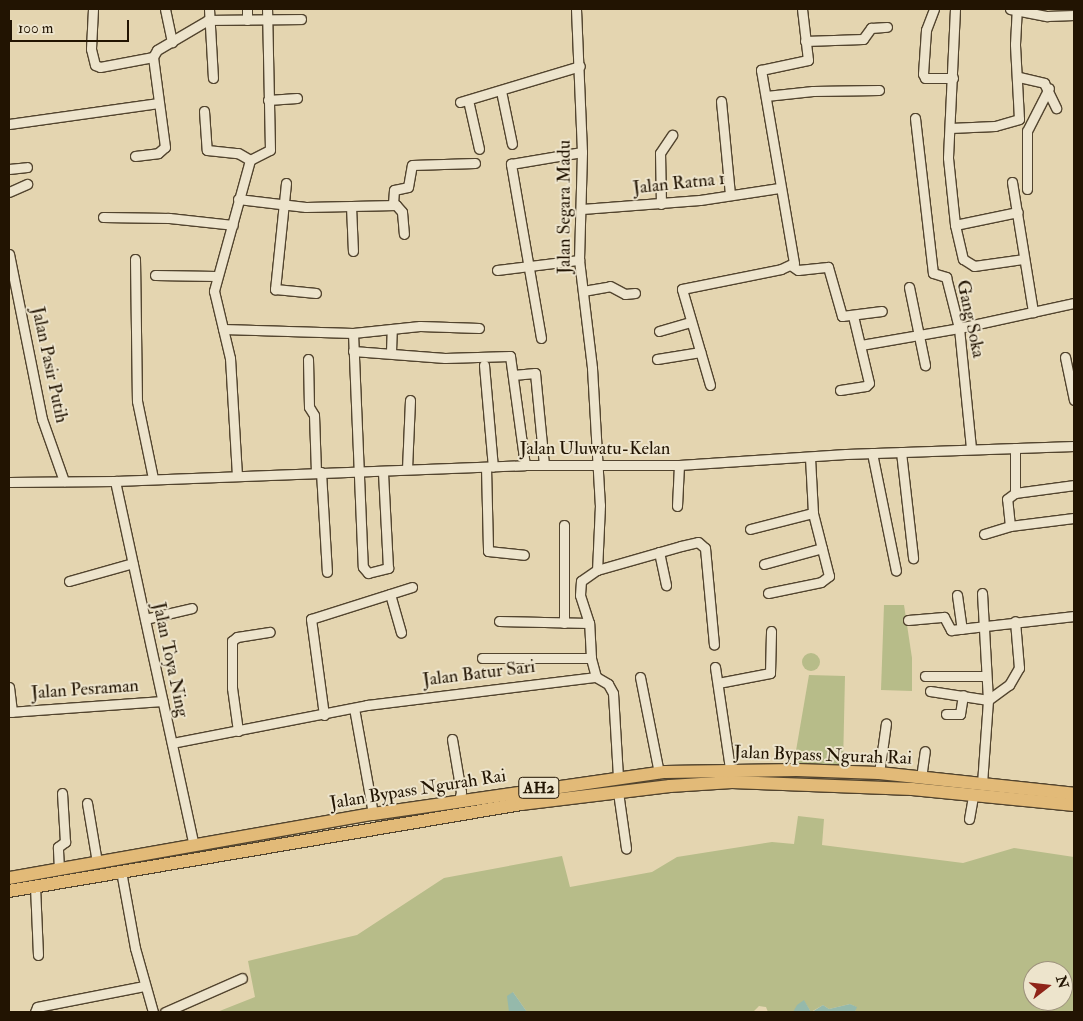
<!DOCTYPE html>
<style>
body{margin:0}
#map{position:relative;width:1083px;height:1021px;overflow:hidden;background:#e4d5b0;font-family:"IM FELL Double Pica",serif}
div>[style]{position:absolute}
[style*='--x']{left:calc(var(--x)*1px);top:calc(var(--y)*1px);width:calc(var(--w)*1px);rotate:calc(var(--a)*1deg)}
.green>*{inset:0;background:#b7bc89}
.round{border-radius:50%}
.water>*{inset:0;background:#95b9ab}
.roads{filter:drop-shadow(1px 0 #52442e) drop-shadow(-1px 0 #52442e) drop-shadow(0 1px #52442e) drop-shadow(0 -1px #52442e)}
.minor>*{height:9px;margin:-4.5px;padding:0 4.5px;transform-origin:4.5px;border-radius:4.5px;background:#ede4cc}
.highway>*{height:12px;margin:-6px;padding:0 6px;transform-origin:6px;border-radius:6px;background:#e2ba78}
span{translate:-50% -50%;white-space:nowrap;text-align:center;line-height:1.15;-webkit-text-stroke:4px #ede4cc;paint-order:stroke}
.shield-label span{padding:1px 4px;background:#ede4cc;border:1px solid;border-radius:4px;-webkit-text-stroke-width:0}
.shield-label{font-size:16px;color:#221402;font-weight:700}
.street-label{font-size:18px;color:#221402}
.frame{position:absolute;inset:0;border:10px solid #221402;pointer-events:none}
.north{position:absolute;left:1023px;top:961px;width:50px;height:50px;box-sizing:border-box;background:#ede4cc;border:1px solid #9c917b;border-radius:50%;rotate:74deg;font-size:14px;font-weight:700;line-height:20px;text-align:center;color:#221402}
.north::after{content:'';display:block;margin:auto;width:18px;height:22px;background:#8f2418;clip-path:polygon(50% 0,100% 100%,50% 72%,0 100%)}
.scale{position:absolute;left:10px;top:20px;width:119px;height:22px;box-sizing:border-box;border:2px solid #221402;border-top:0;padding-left:6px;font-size:15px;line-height:18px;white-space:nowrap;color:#221402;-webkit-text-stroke:4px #ede4cc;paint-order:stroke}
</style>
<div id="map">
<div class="green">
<div style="clip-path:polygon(884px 605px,904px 605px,912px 658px,912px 691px,881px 690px)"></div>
<div class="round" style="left:802px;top:653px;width:18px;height:18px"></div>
<div style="clip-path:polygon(809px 675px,845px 676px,843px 766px,793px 768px)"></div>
<div style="clip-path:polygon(evenodd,798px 816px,824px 819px,822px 845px,963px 863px,1014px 848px,1074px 857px,1074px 1012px,855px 1012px,856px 1007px,850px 1004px,829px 1009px,823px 1005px,811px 1012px,804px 1001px,793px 1012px,768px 1012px,766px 1007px,759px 1006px,753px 1012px,527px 1012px,513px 992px,509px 1012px,217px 1012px,255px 997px,248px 961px,357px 935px,444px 878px,562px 856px,570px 887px,652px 872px,677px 857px,772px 842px,794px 844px,798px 816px,1033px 971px,1063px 971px,1063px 1001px,1033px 1001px,1033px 971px)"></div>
</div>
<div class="water">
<div style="clip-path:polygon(513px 992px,527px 1012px,509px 1012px,507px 996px)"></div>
<div style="clip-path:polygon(804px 1000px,811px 1012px,793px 1012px,797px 1005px)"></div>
<div style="clip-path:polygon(850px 1004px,857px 1007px,855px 1012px,812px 1012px,823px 1005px,829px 1009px)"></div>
</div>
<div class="roads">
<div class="minor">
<div style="--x:93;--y:9;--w:40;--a:92.9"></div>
<div style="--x:91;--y:49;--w:16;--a:76"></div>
<div style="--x:95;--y:65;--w:5;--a:22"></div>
<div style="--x:100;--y:67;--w:54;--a:-10.7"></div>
<div style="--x:165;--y:9;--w:34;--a:78"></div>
<div style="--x:209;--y:9;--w:69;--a:86.7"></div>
<div style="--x:247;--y:9;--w:11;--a:90"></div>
<div style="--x:576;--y:9;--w:143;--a:87.6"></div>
<div style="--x:582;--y:152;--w:108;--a:91.6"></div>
<div style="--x:579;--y:260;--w:109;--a:83.1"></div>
<div style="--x:592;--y:368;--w:137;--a:86.7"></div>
<div style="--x:600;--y:505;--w:65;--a:92.6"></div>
<div style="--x:934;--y:9;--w:22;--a:111"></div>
<div style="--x:926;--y:30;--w:44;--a:93.9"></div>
<div style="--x:923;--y:74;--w:4;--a:63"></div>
<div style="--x:925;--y:78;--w:28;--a:0"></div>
<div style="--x:955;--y:9;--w:149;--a:92.7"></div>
<div style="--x:948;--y:158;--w:67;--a:84"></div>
<div style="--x:955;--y:225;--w:35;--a:77"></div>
<div style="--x:963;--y:259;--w:13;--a:32"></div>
<div style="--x:974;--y:266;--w:49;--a:-8.1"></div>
<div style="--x:1010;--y:9;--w:38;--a:11"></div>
<div style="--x:1047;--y:16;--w:27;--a:-2"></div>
<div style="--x:805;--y:41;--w:58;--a:-2"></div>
<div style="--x:863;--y:39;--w:14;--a:-54"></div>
<div style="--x:871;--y:28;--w:16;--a:-4"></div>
<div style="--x:1019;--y:77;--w:26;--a:13"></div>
<div style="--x:1044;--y:83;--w:28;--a:64"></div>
<div style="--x:501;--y:91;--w:54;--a:78.3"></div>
<div style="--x:766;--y:96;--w:47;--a:-6.1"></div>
<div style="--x:813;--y:91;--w:66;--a:-0.9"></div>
<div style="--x:268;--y:100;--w:29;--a:-4"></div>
<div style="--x:468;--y:100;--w:50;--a:77.3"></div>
<div style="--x:721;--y:101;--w:94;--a:84.5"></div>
<div style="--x:460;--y:102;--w:125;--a:-16.7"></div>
<div style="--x:204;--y:111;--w:39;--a:86"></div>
<div style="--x:207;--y:150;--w:31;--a:6"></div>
<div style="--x:238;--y:153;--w:14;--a:30"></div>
<div style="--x:250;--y:160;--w:136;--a:105.4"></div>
<div style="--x:214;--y:291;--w:69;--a:76.6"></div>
<div style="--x:230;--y:358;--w:117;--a:86.6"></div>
<div style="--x:915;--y:118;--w:156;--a:83.4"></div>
<div style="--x:933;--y:273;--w:14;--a:17"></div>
<div style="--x:946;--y:277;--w:53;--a:75.7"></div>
<div style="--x:959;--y:328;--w:121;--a:84.3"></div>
<div style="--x:9;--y:124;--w:151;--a:-8"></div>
<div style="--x:950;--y:128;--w:45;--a:-2.5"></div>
<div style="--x:995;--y:126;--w:25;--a:-16"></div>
<div style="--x:1019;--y:119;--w:75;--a:-93.1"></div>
<div style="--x:1015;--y:44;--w:34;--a:-87"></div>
<div style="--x:135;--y:156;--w:23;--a:-7"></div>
<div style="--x:158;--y:153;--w:9;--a:-41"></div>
<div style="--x:165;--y:147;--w:91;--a:-97.6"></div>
<div style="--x:153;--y:57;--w:8;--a:-60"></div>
<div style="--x:157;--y:50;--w:59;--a:-30.5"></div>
<div style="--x:208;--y:20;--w:93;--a:-0.6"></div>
<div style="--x:250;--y:160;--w:22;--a:-27"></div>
<div style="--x:270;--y:150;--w:141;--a:-91.2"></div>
<div style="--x:9;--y:169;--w:18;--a:-6"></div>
<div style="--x:1012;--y:182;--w:132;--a:80.8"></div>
<div style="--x:286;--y:183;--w:107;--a:95.9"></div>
<div style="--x:275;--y:289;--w:41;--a:5.6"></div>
<div style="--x:1027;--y:189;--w:58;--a:-90"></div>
<div style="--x:1027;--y:131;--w:48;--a:-62.9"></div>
<div style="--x:9;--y:192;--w:20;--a:-24"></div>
<div style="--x:238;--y:199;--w:68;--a:6.7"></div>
<div style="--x:306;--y:207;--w:90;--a:-1.3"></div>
<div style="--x:396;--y:205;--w:9;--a:49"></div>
<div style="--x:402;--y:212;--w:22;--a:85"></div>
<div style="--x:393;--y:204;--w:14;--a:-86"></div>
<div style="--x:394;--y:190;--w:14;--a:-12"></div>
<div style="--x:408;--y:187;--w:22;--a:-80"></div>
<div style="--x:412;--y:165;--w:63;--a:-1.8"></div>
<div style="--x:661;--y:204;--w:51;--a:-91.1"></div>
<div style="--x:660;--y:153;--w:22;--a:-56"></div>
<div style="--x:351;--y:206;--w:45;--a:87.5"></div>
<div style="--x:582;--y:209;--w:118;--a:-4.4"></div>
<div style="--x:700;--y:200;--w:80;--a:-8.6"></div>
<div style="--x:103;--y:217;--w:66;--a:0.9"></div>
<div style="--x:169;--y:218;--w:64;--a:6.2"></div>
<div style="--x:955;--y:225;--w:64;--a:-11.7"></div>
<div style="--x:9;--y:254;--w:168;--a:78.7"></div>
<div style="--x:42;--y:419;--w:66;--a:70.5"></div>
<div style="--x:135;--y:259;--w:142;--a:89.2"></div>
<div style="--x:137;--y:401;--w:79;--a:78.3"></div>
<div style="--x:792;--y:266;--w:7;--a:34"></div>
<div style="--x:798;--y:270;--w:30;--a:-6"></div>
<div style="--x:828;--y:267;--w:51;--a:74.1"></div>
<div style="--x:842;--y:316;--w:40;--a:-7.1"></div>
<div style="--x:497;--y:270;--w:83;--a:-7"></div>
<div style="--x:155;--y:275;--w:61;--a:0.9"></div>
<div style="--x:909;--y:287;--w:80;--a:78.4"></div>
<div style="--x:583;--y:291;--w:27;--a:-10"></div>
<div style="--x:610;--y:286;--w:17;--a:28"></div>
<div style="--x:625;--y:294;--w:10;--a:-6"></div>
<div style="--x:223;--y:329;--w:130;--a:1.8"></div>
<div style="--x:353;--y:333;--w:67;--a:-6"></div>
<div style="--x:420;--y:326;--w:59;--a:1.9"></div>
<div style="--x:659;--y:331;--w:33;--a:-16"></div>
<div style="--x:353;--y:333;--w:234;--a:87.6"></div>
<div style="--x:363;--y:567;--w:8;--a:50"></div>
<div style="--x:368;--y:573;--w:21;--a:-14"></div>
<div style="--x:388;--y:568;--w:97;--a:-93"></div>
<div style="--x:541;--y:338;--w:177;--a:-99.8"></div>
<div style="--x:511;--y:164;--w:72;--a:-9.6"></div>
<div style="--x:861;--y:345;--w:99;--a:-9.8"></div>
<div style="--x:959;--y:328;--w:118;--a:-12.3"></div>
<div style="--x:353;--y:351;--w:92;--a:4.4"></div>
<div style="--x:445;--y:358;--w:65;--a:-1.8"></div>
<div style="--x:510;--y:356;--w:110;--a:82.2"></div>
<div style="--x:391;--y:352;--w:23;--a:-88"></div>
<div style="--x:1065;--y:357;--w:44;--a:78.2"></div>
<div style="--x:308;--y:359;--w:48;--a:88.8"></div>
<div style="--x:309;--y:407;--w:9;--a:58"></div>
<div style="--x:314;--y:415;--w:57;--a:88"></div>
<div style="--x:657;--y:359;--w:44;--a:-9.2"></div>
<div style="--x:484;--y:365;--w:102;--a:85"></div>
<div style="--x:513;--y:375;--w:22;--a:-5"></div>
<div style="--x:535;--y:373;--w:91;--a:84.4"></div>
<div style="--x:710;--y:385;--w:100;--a:-106.3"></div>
<div style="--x:682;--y:289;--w:101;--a:-11.4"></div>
<div style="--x:781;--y:269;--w:14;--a:-25"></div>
<div style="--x:794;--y:263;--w:196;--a:-99.7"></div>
<div style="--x:761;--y:70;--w:48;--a:-12"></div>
<div style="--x:808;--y:60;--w:51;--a:-96.7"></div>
<div style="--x:840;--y:390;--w:26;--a:-9"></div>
<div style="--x:866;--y:386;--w:4;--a:-45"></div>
<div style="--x:869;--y:383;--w:69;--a:-103.4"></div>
<div style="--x:901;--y:452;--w:107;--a:83.5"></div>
<div style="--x:872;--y:453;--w:120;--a:78.5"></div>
<div style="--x:486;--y:467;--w:84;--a:88.6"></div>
<div style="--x:488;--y:551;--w:36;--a:6"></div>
<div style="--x:407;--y:469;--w:69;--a:-87.5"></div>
<div style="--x:321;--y:472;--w:100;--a:86.6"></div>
<div style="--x:115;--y:481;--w:372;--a:77.8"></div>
<div style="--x:9;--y:482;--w:106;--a:-0.5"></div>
<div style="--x:115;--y:481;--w:410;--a:-2.2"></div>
<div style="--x:525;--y:465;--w:154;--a:0"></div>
<div style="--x:679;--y:465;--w:167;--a:-3.8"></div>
<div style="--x:846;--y:454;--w:228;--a:-2"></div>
<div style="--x:1015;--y:493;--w:45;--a:-90"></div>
<div style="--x:677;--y:506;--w:41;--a:-87.2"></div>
<div style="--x:1010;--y:526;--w:64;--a:-7.1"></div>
<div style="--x:750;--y:529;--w:65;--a:-14.3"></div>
<div style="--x:984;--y:534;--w:27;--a:-17"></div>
<div style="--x:1010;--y:526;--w:27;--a:-96"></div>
<div style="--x:1007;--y:499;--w:10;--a:-37"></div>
<div style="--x:1015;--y:493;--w:60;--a:-7.7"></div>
<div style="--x:659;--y:552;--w:34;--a:78"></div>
<div style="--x:764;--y:564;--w:60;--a:-15.4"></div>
<div style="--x:69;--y:581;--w:66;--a:-15.7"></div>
<div style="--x:768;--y:593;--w:54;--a:-11.7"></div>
<div style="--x:821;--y:582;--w:10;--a:-37"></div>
<div style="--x:829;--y:576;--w:65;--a:-104.3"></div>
<div style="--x:813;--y:513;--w:55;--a:-93.1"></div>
<div style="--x:982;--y:593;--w:107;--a:86.8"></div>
<div style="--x:988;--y:700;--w:84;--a:94.1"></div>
<div style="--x:390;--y:594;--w:40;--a:74"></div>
<div style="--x:957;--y:595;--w:34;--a:82"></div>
<div style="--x:145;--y:619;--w:48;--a:-13.2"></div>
<div style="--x:908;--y:620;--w:36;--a:-5"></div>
<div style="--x:944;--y:617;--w:15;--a:62"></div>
<div style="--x:951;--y:630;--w:124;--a:-6.5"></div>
<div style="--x:499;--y:621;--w:90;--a:1.3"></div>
<div style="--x:564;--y:623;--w:98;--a:-90"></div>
<div style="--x:482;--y:658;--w:109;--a:0"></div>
<div style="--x:715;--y:667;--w:103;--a:81.6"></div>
<div style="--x:925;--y:676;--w:61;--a:0"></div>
<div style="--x:596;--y:677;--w:20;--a:-105"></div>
<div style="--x:591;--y:658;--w:35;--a:-93"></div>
<div style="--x:589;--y:623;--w:29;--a:-108"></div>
<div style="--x:580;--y:595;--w:14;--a:-86"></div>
<div style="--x:581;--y:581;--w:19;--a:-35"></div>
<div style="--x:597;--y:570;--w:87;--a:-15.9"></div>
<div style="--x:681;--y:546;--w:17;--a:-13"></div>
<div style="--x:698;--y:542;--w:9;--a:41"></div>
<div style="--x:705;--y:548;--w:97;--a:84.7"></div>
<div style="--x:640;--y:677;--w:98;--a:78.8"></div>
<div style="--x:718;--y:683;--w:53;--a:-10.9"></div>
<div style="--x:770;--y:673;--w:42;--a:-88.6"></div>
<div style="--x:9;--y:687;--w:25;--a:83"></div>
<div style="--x:930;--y:691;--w:59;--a:8.8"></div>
<div style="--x:988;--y:700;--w:26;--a:-36"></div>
<div style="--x:1009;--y:685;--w:20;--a:-60"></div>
<div style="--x:1019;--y:668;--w:47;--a:-94.9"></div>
<div style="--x:354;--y:708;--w:108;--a:79.8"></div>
<div style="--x:9;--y:712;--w:154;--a:-4.1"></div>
<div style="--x:946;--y:714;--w:14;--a:0"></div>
<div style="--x:960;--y:714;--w:19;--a:-81"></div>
<div style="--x:324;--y:715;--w:97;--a:-97.7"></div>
<div style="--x:311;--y:619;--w:106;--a:-17.6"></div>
<div style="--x:238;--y:731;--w:43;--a:-97.9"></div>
<div style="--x:232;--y:688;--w:47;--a:-90"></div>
<div style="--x:232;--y:641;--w:6;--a:-39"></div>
<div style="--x:237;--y:637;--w:33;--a:-9"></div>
<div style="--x:452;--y:739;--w:54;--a:80.4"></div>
<div style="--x:461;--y:792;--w:8;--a:104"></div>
<div style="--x:172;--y:743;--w:199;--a:-11"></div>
<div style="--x:367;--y:705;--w:231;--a:-7"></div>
<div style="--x:596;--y:677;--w:14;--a:30"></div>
<div style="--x:608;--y:684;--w:10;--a:61"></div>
<div style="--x:613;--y:693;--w:85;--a:86.6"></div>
<div style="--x:879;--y:773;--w:50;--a:-82"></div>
<div style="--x:921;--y:778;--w:27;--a:-82"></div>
<div style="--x:618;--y:792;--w:57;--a:81.9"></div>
<div style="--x:87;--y:803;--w:60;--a:80.4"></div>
<div style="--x:969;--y:819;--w:23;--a:-80"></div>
<div style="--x:59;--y:869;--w:22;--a:-93"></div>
<div style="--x:58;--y:847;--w:9;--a:-36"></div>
<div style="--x:65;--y:842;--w:49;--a:-93.5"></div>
<div style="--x:121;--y:871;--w:78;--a:79.7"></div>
<div style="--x:135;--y:948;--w:66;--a:74.3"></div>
<div style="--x:35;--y:886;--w:69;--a:87.5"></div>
<div style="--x:35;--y:1012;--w:5;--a:-68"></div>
<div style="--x:37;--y:1007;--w:109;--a:-11.1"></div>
<div style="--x:165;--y:1012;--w:84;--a:-23.8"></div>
</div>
<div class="highway">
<div style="--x:9;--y:878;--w:370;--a:-10"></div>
<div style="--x:373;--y:814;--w:295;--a:-8.2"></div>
<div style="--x:665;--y:772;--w:132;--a:-0.9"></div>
<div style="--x:797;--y:770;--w:82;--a:2.1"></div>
<div style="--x:879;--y:773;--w:196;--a:6.1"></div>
<div style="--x:9;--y:891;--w:519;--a:-9.64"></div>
<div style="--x:521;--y:804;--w:150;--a:-6.9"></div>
<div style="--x:670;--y:786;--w:62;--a:-3.7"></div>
<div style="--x:732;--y:782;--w:180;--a:2.2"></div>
<div style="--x:912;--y:789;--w:163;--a:5.6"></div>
</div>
</div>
<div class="shield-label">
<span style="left:539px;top:788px">AH2</span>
</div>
<div class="street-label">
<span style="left:679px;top:184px;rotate:-6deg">Jalan Ratna 1</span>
<span style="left:565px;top:207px;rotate:-90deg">Jalan Segara Madu</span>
<span style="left:970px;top:319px;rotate:78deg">Gang Soka</span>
<span style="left:49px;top:365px;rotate:78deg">Jalan Pasir Putih</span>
<span style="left:595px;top:449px">Jalan Uluwatu-Kelan</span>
<span style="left:170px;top:660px;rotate:78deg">Jalan Toya Ning</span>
<span style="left:479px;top:674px;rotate:-7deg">Jalan Batur Sari</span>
<span style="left:85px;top:690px;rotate:-4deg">Jalan Pesraman</span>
<span style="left:823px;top:756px;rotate:2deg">Jalan Bypass Ngurah Rai</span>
<span style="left:418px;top:790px;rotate:-9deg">Jalan Bypass Ngurah Rai</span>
</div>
<div class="frame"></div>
<div class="north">N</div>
<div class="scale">100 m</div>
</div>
